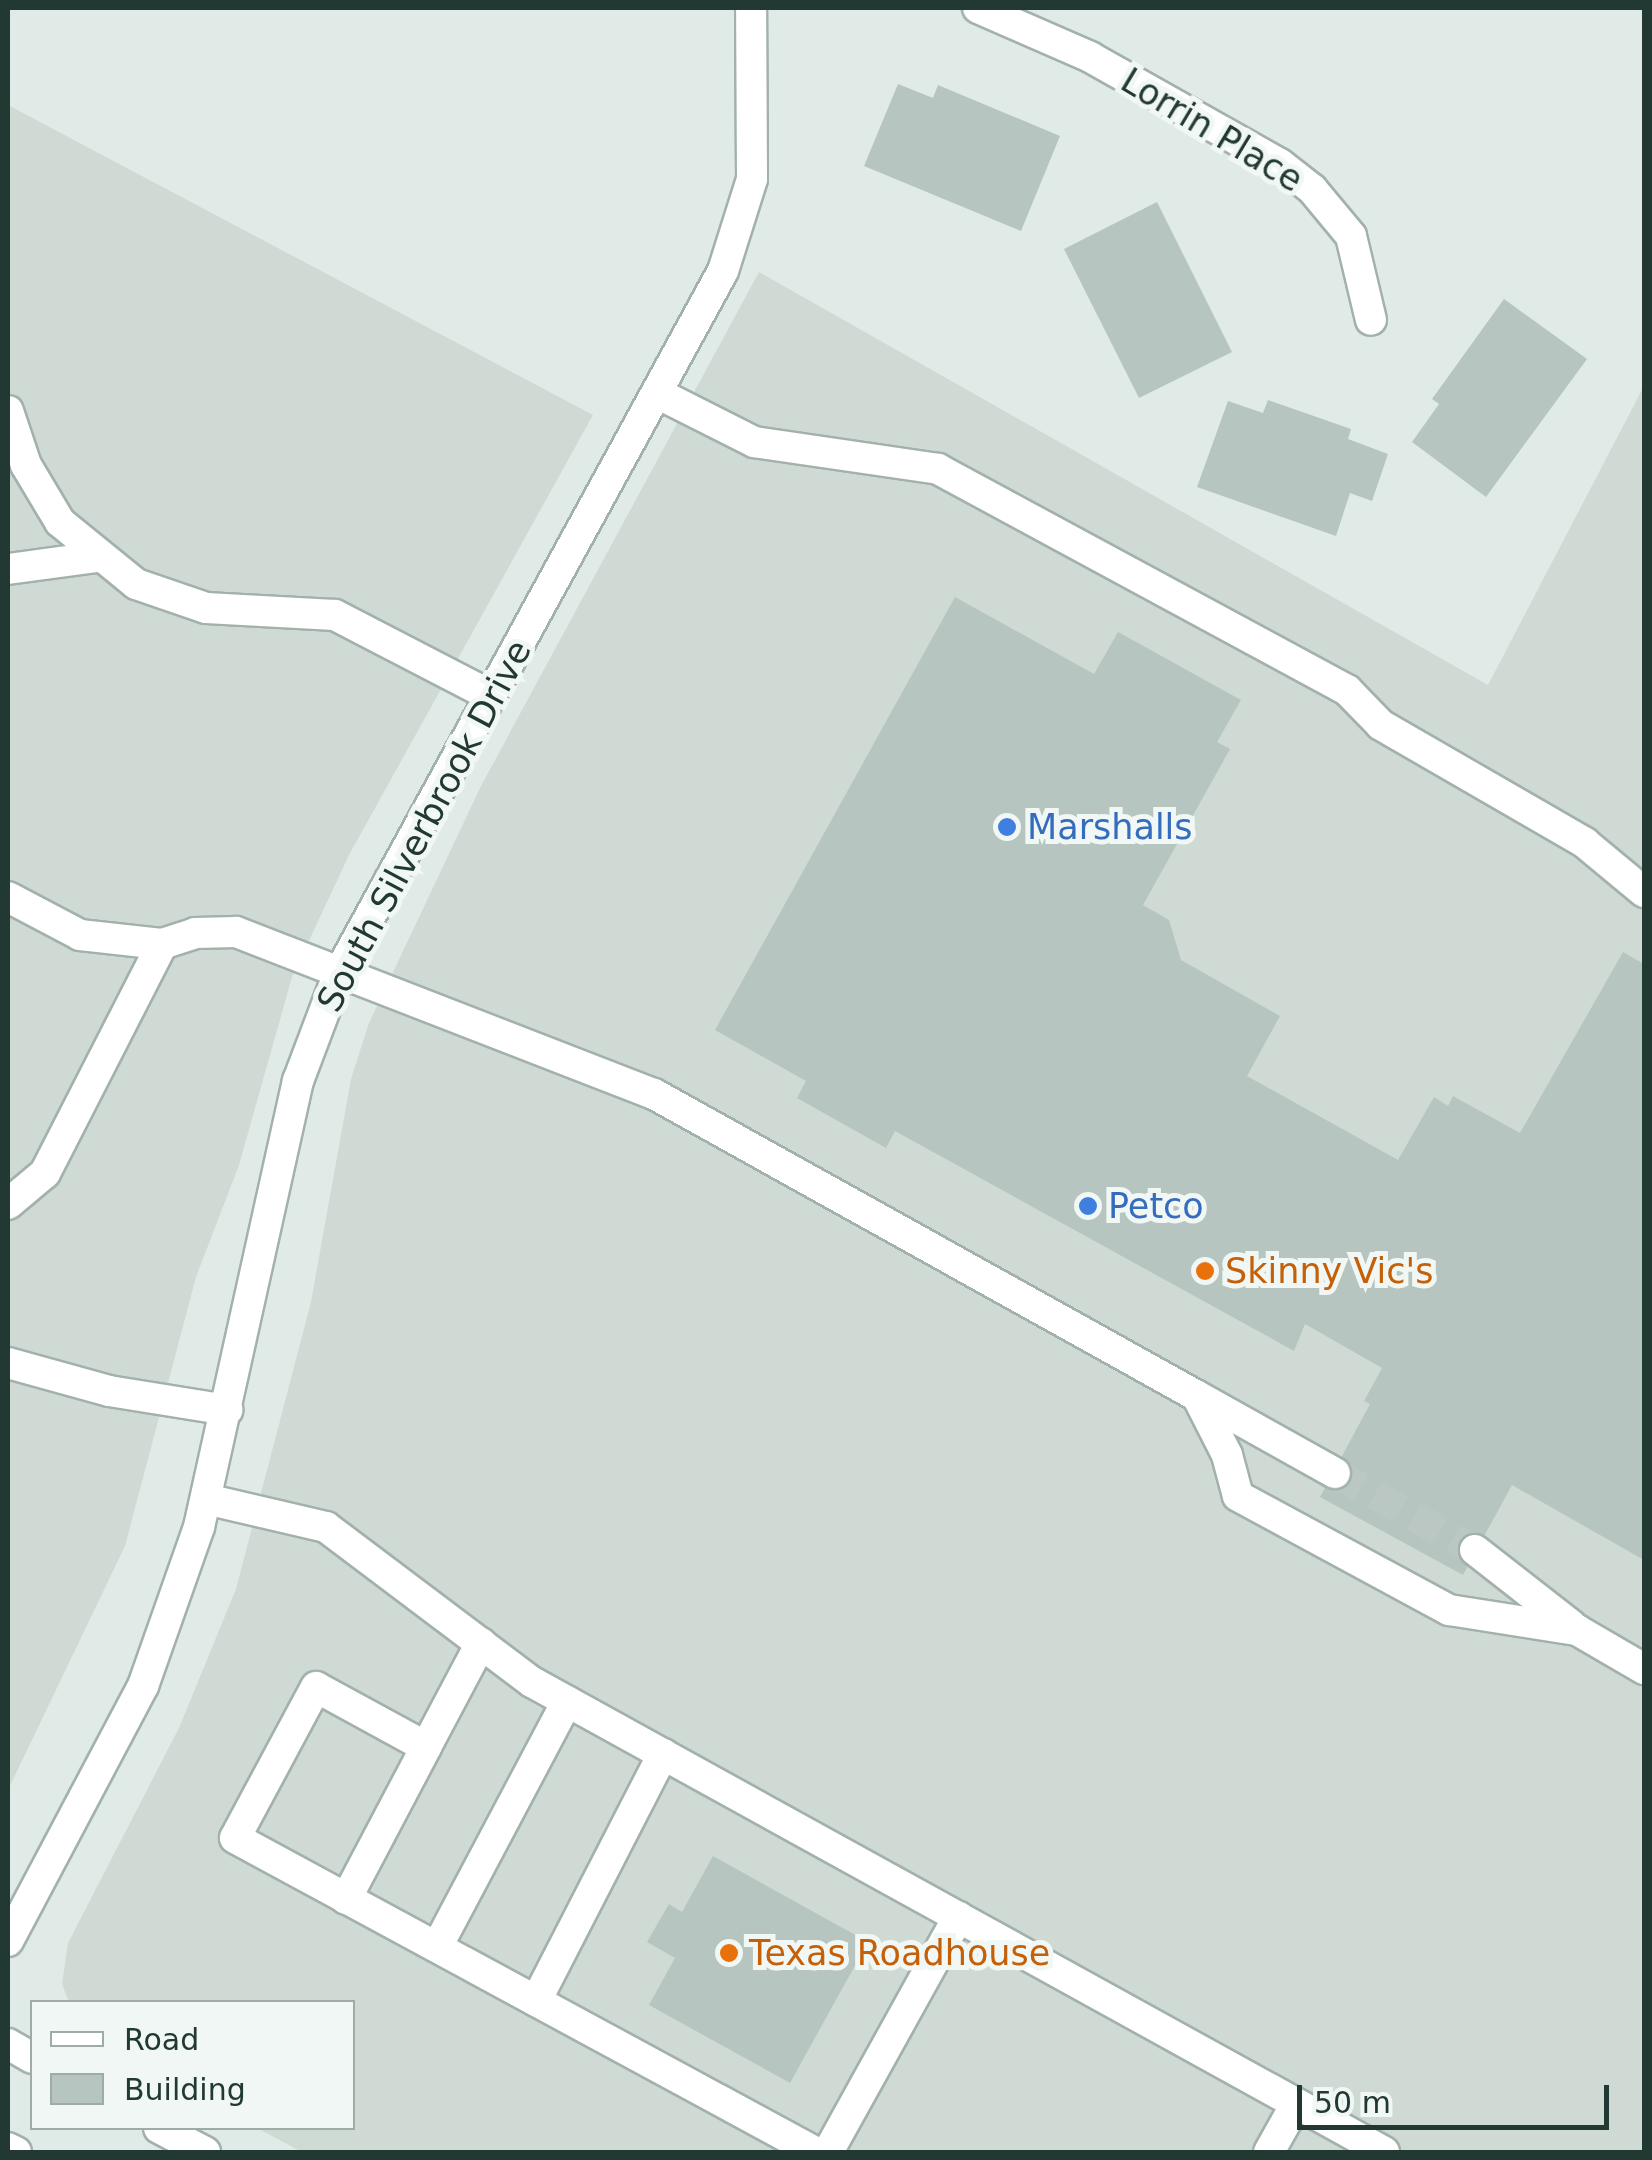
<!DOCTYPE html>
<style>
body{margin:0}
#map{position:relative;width:1652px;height:2160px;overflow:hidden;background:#e0eae6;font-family:"DejaVu Sans",sans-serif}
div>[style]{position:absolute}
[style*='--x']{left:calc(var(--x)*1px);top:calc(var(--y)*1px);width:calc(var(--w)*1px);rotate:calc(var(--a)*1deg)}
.built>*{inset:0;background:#cfdad5}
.building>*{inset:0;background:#b6c5bf}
.minor-tunnel>*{height:30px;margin-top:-15px;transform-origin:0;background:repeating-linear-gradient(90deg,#bac7c2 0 30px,transparent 0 45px)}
.roads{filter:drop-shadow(2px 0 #a3b1ad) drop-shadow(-2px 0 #a3b1ad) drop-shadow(0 2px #a3b1ad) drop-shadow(0 -2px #a3b1ad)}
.minor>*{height:30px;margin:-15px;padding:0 15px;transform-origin:15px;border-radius:15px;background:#fff}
.dots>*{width:28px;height:28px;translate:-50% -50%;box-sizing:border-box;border:5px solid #f1f7f4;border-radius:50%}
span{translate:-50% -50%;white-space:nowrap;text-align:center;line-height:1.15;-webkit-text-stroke:10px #f1f7f4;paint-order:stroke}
.street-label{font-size:35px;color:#223933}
.shop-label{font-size:35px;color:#366cbe}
.left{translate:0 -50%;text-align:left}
.food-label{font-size:35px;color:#c56008}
.frame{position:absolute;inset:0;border:10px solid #223933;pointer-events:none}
.legend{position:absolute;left:30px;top:2000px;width:325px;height:130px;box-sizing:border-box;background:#f1f7f4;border:2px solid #9eaba7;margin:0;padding:12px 18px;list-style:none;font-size:30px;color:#223933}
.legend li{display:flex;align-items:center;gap:20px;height:50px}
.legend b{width:50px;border:2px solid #9eaba7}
.scale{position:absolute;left:1297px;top:2085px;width:312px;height:45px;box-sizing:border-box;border:5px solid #223933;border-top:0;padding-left:12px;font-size:30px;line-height:35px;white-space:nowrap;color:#223933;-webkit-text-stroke:8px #f1f7f4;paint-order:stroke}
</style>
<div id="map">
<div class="built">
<div style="clip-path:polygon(8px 105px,593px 415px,349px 855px,292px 977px,239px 1165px,196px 1277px,125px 1546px,8px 1790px)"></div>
<div style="clip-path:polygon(759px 272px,1488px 685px,1644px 386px,1644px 2152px,302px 2152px,257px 2128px,352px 2128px,352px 2002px,69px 2002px,62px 1984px,68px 1943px,179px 1728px,236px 1589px,311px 1302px,351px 1079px,369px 1023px,481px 786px)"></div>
</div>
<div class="building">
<div style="clip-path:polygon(898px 84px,933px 98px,938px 85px,1060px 136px,1021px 231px,864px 166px)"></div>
<div style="clip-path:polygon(1157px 202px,1232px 352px,1139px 398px,1064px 249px)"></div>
<div style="clip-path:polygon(1504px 299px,1587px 359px,1486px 497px,1412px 442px,1439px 404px,1432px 399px)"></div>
<div style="clip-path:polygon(1268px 400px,1351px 429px,1348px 439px,1388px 454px,1372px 501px,1350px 493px,1336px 536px,1197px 487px,1228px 401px,1263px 413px)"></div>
<div style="clip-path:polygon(955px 597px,1094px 674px,1118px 632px,1241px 700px,1217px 742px,1230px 749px,1143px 905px,1169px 920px,1181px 960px,1280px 1016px,1247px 1076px,1398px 1160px,1434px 1097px,1448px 1106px,1453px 1096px,1520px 1133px,1623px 952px,1644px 964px,1644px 1560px,1512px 1485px,1463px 1575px,1320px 1497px,1370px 1404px,1364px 1401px,1382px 1368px,1305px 1324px,1294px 1351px,895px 1131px,886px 1148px,797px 1098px,806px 1081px,715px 1030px)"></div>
<div style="clip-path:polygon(713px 1856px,868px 1942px,790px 2083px,649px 2005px,675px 1958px,647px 1942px,669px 1904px,682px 1912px)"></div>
</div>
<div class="minor-tunnel">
<div style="--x:1335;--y:1473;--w:160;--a:28.8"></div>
</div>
<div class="roads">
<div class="minor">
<div style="--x:978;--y:8;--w:122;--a:23.6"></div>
<div style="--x:1090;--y:57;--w:218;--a:29.4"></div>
<div style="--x:1280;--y:164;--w:41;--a:38"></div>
<div style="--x:1312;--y:189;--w:61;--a:50.3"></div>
<div style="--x:1351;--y:236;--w:86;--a:76.6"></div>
<div style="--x:657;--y:393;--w:109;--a:26.8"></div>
<div style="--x:754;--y:442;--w:186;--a:8.3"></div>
<div style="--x:938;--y:469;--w:465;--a:28.4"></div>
<div style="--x:1347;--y:690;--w:49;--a:45.8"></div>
<div style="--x:1381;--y:725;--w:236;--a:30"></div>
<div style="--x:1585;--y:843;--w:77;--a:39.7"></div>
<div style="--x:8;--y:411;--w:57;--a:71.6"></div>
<div style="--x:26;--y:465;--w:66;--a:59.2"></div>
<div style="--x:60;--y:522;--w:98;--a:39.2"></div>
<div style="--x:136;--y:584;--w:74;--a:18.9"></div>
<div style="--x:206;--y:608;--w:129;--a:3.1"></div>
<div style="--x:335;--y:615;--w:176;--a:27.4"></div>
<div style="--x:8;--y:569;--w:90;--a:-7.7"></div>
<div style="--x:8;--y:897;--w:81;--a:27.8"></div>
<div style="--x:80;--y:935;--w:82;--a:6.3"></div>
<div style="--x:162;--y:944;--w:35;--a:-18"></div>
<div style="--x:195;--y:933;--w:41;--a:-1.4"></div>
<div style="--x:236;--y:932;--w:448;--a:21.2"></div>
<div style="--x:654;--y:1094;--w:621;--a:29.08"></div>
<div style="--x:1197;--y:1396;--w:66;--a:63"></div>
<div style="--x:1227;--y:1455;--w:42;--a:75"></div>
<div style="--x:1238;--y:1496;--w:240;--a:28.4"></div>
<div style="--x:1449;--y:1610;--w:130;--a:8.9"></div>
<div style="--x:1577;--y:1630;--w:78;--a:30.2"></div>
<div style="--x:8;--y:1204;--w:48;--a:-40"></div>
<div style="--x:45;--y:1173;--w:257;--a:-62.9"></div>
<div style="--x:8;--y:1363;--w:105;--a:15.5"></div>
<div style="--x:109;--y:1391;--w:120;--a:9.1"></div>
<div style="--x:1197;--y:1396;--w:158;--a:29.2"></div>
<div style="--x:206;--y:1499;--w:123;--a:13.1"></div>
<div style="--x:326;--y:1527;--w:258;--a:37"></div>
<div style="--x:532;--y:1682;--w:973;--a:28.88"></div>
<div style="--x:1475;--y:1550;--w:122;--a:38"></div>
<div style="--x:481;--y:1643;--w:118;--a:117.9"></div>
<div style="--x:426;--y:1747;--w:125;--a:-151.4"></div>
<div style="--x:316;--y:1687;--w:171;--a:118.2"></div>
<div style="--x:235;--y:1838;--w:660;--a:28.43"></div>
<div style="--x:346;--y:1899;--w:172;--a:-62.2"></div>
<div style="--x:8;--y:1941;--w:289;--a:-62.1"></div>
<div style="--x:143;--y:1686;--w:169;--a:-70.6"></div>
<div style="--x:199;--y:1527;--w:457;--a:-77.5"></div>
<div style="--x:298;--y:1081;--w:113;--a:-69.3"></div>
<div style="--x:338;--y:975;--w:802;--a:-61.33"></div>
<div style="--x:723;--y:271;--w:96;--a:-72.5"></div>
<div style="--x:752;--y:179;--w:171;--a:-90.3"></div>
<div style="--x:437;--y:1947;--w:278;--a:-62.1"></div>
<div style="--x:536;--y:2001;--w:278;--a:-62.8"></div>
<div style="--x:8;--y:2044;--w:28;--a:30"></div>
<div style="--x:159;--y:2128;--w:52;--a:27.6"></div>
<div style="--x:8;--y:2148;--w:9;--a:27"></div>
<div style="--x:828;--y:2152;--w:269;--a:-61"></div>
<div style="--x:1269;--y:2152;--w:55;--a:-60.6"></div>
</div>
</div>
<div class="dots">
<div style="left:1007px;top:827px;background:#3f7fe0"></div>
<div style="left:1088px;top:1206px;background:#3f7fe0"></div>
<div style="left:1205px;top:1271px;background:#e8710a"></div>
<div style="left:729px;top:1953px;background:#e8710a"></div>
</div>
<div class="street-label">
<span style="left:1212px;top:130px;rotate:31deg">Lorrin Place</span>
<span style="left:424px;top:826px;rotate:-62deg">South Silverbrook Drive</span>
</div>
<div class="shop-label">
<span class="left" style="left:1027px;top:827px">Marshalls</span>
<span class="left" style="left:1108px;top:1206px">Petco</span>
</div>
<div class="food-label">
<span class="left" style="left:1225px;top:1271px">Skinny Vic's</span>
<span class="left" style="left:749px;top:1953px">Texas Roadhouse</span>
</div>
<div class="frame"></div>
<ul class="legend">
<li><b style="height:12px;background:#fff"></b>Road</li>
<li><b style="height:28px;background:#b6c5bf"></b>Building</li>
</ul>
<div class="scale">50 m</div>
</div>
